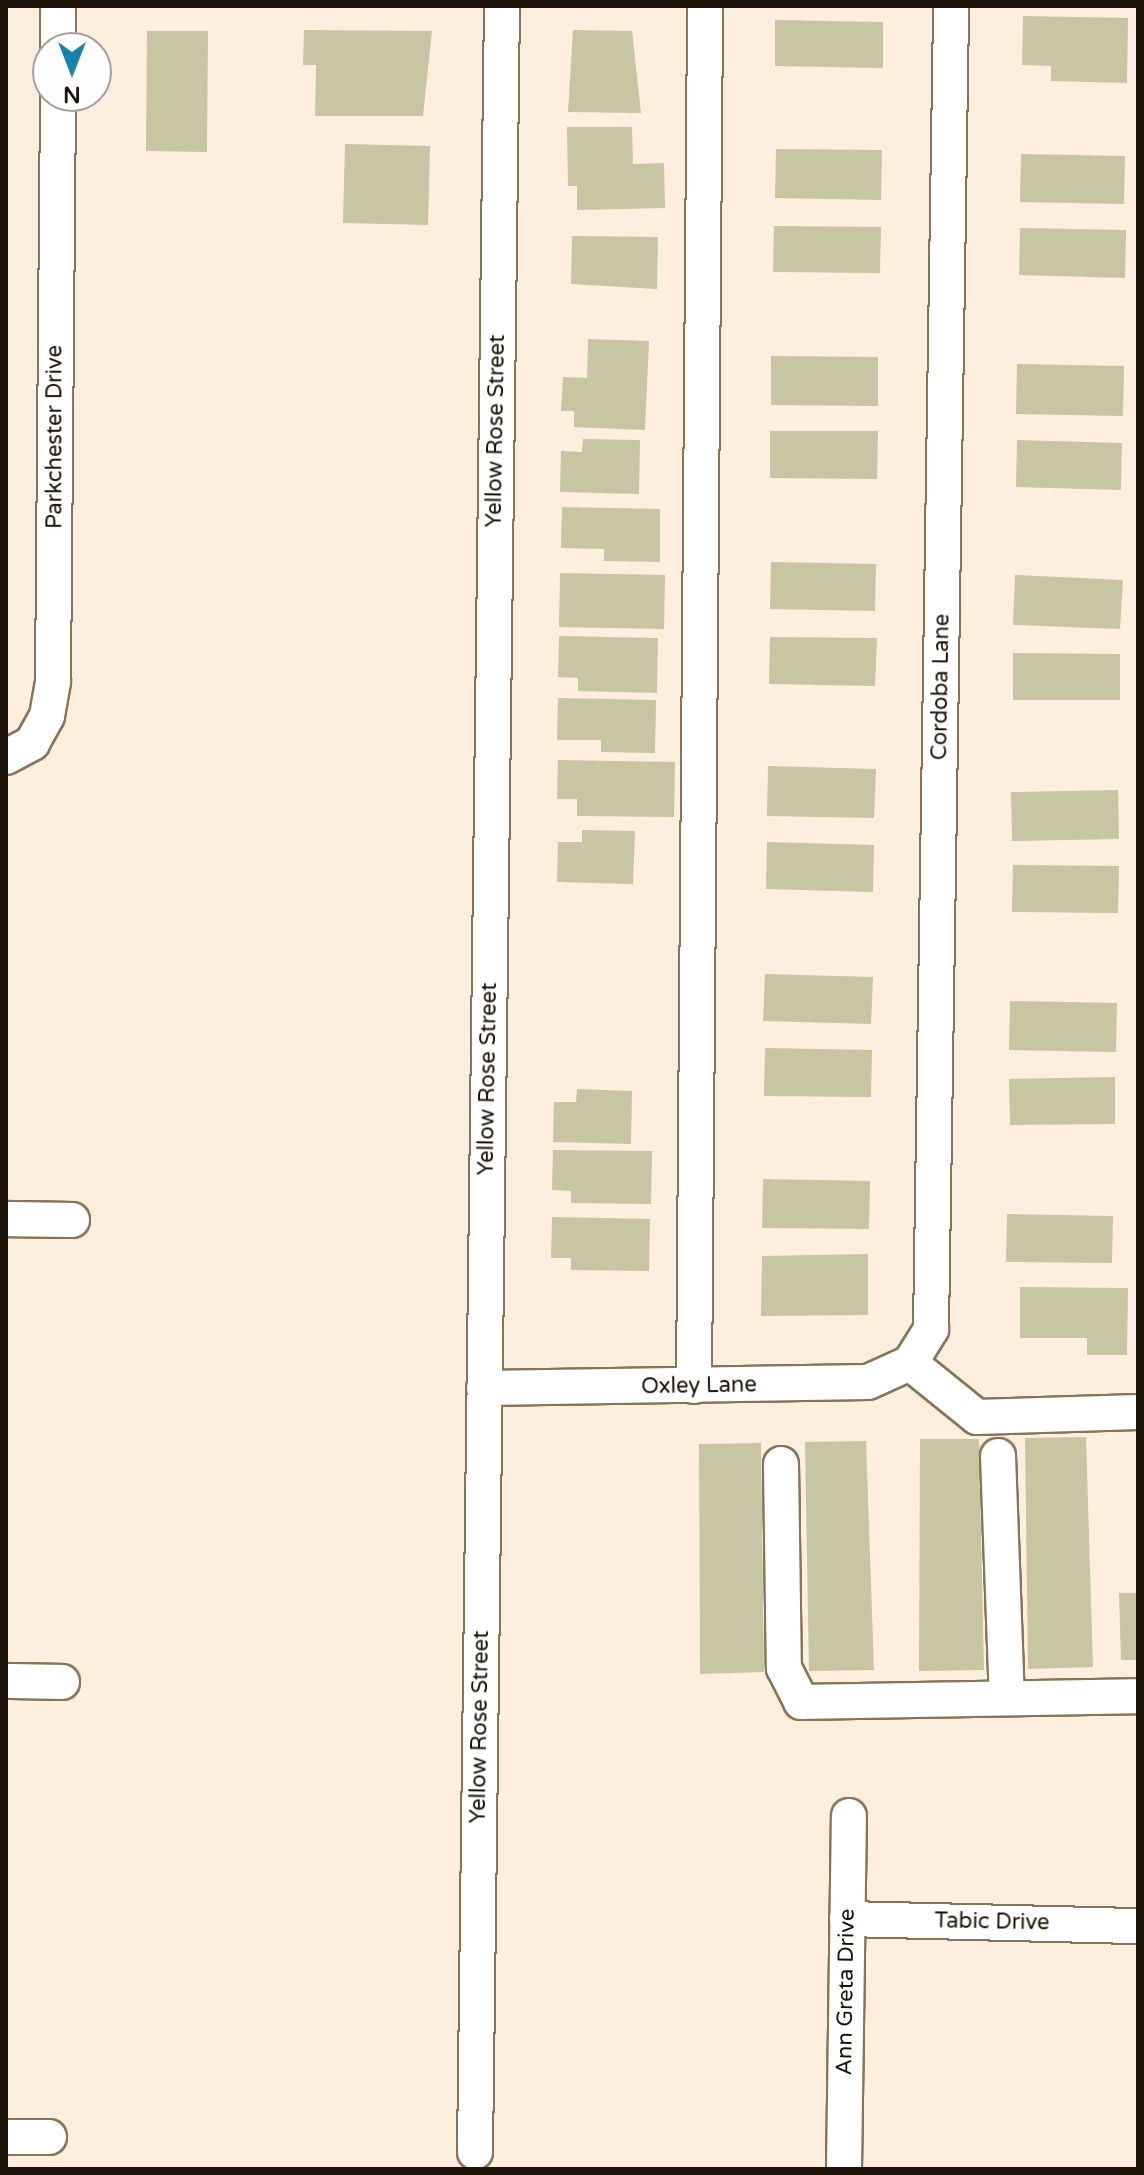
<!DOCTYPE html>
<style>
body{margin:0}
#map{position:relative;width:1144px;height:2175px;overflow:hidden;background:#fdefdd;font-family:"Varela Round",sans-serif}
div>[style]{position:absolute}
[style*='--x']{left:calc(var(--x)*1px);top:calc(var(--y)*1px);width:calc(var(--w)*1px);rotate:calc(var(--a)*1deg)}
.building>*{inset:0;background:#c7c5a2}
.roads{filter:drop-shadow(2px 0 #887458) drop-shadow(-2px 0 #887458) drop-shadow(0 2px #887458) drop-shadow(0 -2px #887458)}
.minor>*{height:34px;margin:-17px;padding:0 17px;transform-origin:17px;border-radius:17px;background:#fff}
span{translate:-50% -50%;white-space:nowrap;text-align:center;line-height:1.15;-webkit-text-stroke:7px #fefefe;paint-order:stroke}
.street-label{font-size:22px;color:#1c1409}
.frame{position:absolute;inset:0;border:8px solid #1c1409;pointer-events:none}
.north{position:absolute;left:32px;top:32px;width:80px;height:80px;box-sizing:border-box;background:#fefefe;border:2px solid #a4a09c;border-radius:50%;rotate:180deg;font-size:22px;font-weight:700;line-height:32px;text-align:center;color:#1c1409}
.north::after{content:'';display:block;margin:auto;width:28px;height:36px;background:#1683ab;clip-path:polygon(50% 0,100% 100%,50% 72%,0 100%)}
</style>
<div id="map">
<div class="building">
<div style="clip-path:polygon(1023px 16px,1128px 18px,1127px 83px,1051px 81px,1051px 66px,1022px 65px)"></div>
<div style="clip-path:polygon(775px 20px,883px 22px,883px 68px,775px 66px)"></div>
<div style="clip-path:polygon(304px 30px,432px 31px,423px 116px,315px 116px,316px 65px,303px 65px)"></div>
<div style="clip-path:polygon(573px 30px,632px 31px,641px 113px,568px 112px)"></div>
<div style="clip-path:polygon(147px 31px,208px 31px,207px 152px,146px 151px)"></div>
<div style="clip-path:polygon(567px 127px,632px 127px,633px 164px,664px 163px,665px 208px,577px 210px,577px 186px,568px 186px)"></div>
<div style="clip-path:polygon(345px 144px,430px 146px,428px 225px,343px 223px)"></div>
<div style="clip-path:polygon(776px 149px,882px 150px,881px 200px,775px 198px)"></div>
<div style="clip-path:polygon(1021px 154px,1125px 156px,1124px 204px,1020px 202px)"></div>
<div style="clip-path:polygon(774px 226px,881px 227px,880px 273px,773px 272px)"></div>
<div style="clip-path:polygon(1020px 228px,1126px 230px,1125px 278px,1019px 275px)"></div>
<div style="clip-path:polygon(572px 236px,658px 237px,657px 289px,571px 284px)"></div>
<div style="clip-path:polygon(588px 339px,649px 341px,645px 430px,574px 427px,574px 411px,561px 411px,563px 377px,587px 378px)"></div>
<div style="clip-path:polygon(771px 356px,878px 357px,878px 406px,771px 405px)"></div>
<div style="clip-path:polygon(1017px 364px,1124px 366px,1123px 416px,1016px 414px)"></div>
<div style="clip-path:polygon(770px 431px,878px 431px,877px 479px,770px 478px)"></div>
<div style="clip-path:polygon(583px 439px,640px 440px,639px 494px,560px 492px,561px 451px,582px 452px)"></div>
<div style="clip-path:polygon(1017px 440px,1122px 443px,1121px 490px,1016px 487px)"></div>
<div style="clip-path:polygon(562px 507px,660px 509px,660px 562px,604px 561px,604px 549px,561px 548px)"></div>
<div style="clip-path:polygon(771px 562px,876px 564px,875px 611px,770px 609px)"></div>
<div style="clip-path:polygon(560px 573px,665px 575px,664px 629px,559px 627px)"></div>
<div style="clip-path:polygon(1015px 575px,1123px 580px,1120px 629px,1013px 625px)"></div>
<div style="clip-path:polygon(559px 636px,658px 638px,657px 693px,578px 691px,578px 678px,558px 677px)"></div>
<div style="clip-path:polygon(770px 637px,877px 638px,875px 686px,769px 684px)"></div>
<div style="clip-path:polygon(1013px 653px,1120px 654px,1120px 700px,1013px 700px)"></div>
<div style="clip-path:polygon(558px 698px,656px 700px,655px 753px,601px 752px,601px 740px,557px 740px)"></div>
<div style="clip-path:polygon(558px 760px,675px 762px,674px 817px,577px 816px,577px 799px,557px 799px)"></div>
<div style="clip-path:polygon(768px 766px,876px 769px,874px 818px,767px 816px)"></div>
<div style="clip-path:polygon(1118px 790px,1119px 839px,1012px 841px,1011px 792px)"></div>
<div style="clip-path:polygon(582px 830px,635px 831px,633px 884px,557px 882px,558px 842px,582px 842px)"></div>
<div style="clip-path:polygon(767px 842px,874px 845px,873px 892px,766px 889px)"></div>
<div style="clip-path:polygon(1013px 865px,1119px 866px,1118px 913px,1012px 912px)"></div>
<div style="clip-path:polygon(765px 974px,873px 977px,871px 1024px,763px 1021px)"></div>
<div style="clip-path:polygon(1010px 1001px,1117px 1003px,1116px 1052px,1009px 1050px)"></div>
<div style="clip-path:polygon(765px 1048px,872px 1050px,871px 1097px,764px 1096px)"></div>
<div style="clip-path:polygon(1115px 1077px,1115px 1124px,1010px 1125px,1009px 1079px)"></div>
<div style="clip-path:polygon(577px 1089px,632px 1091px,631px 1144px,553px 1142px,554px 1102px,576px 1102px)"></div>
<div style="clip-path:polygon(553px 1150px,652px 1151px,651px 1204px,571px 1203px,571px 1191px,552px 1190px)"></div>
<div style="clip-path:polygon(763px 1179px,870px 1181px,869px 1229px,762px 1228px)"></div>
<div style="clip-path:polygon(1007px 1214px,1113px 1216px,1112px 1263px,1006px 1262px)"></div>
<div style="clip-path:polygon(552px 1217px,650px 1219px,649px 1271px,571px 1270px,571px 1258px,551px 1258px)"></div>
<div style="clip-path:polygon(868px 1254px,868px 1315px,761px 1316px,762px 1256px)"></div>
<div style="clip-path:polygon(1020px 1287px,1128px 1288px,1127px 1355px,1087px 1355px,1087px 1338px,1020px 1338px)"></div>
<div style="clip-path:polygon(1086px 1437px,1093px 1667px,1028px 1669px,1025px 1438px)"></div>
<div style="clip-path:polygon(920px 1439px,979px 1439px,984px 1670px,919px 1671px)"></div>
<div style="clip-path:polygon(866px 1441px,874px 1670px,809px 1671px,805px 1442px)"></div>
<div style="clip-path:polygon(761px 1443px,764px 1672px,700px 1674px,699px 1444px)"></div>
<div style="clip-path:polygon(1119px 1593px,1138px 1593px,1138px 1660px,1121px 1660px)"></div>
</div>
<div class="roads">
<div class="minor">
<div style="--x:58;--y:48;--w:42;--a:-90"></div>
<div style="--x:6;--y:757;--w:30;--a:-28"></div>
<div style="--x:32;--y:743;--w:31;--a:-61"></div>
<div style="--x:47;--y:716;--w:36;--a:-80"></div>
<div style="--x:53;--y:681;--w:585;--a:-89.51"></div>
<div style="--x:6;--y:1219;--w:66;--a:0.9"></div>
<div style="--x:910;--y:1363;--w:40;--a:-58"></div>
<div style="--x:931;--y:1329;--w:1323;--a:-89.13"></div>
<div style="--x:910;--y:1363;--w:86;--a:38.9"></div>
<div style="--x:977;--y:1417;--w:161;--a:-1.8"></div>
<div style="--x:694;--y:1386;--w:1380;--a:-89.54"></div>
<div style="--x:484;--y:1388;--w:384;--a:-0.9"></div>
<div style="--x:868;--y:1382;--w:46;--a:-24.3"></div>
<div style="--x:998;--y:1456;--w:242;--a:87.9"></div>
<div style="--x:781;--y:1464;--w:204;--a:89.2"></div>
<div style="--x:784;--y:1668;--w:38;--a:63"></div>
<div style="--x:801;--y:1702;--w:337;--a:-1"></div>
<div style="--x:6;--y:1681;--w:56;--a:1"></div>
<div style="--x:847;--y:1919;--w:291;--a:1.4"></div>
<div style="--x:6;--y:2137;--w:43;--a:0"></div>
<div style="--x:475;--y:2152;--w:2146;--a:-89.28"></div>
<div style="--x:844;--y:2169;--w:353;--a:-89.2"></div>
</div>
</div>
<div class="street-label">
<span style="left:496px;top:431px;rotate:-89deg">Yellow Rose Street</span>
<span style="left:55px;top:437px;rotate:-90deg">Parkchester Drive</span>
<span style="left:941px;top:687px;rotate:-89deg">Cordoba Lane</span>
<span style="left:488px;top:1079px;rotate:-89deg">Yellow Rose Street</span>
<span style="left:699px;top:1386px;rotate:-1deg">Oxley Lane</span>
<span style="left:480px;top:1727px;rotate:-89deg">Yellow Rose Street</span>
<span style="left:992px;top:1922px;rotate:1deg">Tabic Drive</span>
<span style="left:846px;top:1992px;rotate:-89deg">Ann Greta Drive</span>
</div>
<div class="frame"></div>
<div class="north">N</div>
</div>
